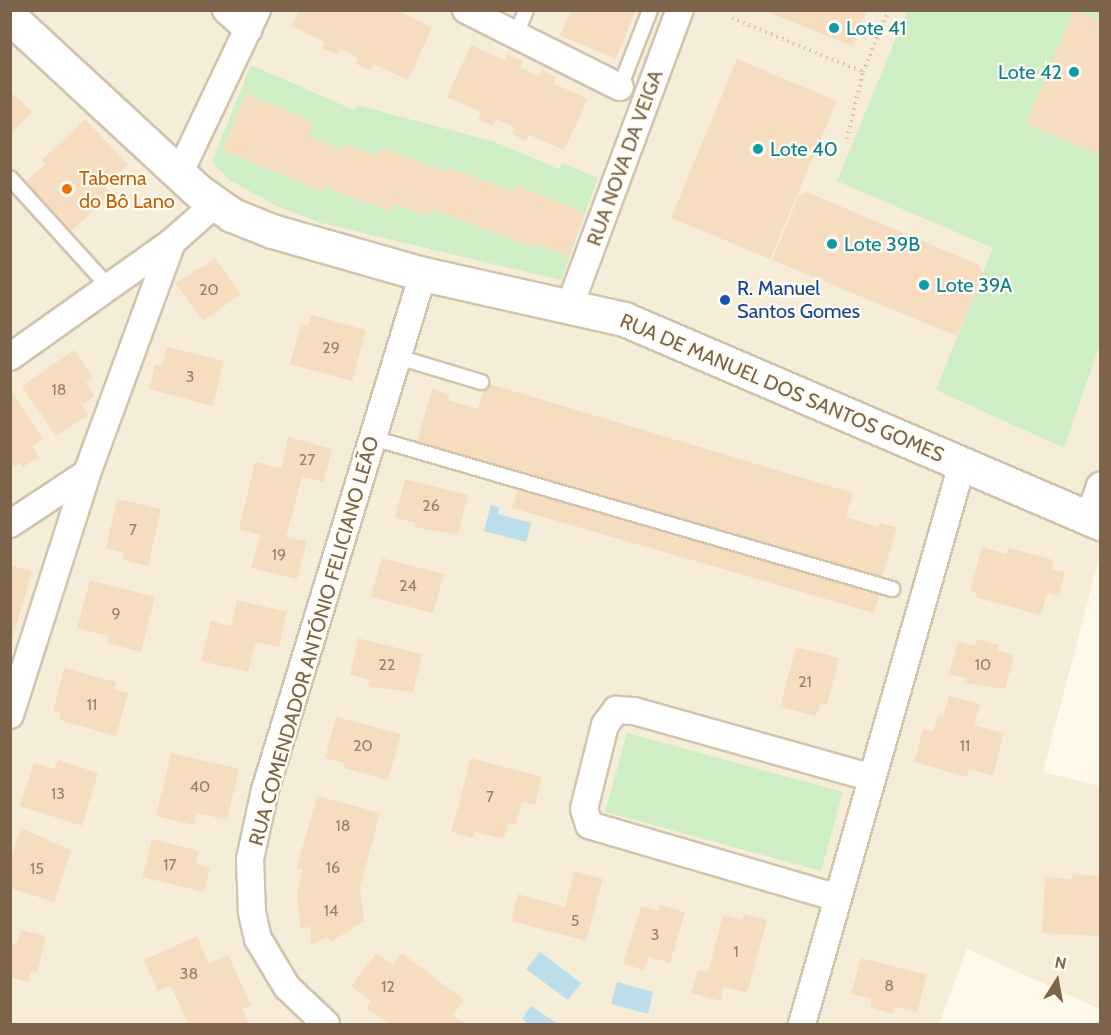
<!DOCTYPE html>
<meta charset="utf-8">
<style>
body{margin:0}
#map{position:relative;width:1111px;height:1035px;overflow:hidden;background:#fef9ea;font-family:Cabin,sans-serif}
div>[style]{position:absolute}
[style*='--x']{left:calc(var(--x)*1px);top:calc(var(--y)*1px);width:calc(var(--w)*1px);rotate:calc(var(--a)*1deg)}
.residential>*{inset:0;background:#f6edd8}
.green>*{inset:0;background:#d0eec6}
.water>*{inset:0;background:#bcddea}
.building>*{inset:0;background:#f6ddbf}
.path>*{height:4px;margin-top:-2px;transform-origin:0;background:repeating-linear-gradient(90deg,#dcc1a1 0 1.5px,transparent 0 6px)}
.roads{filter:drop-shadow(2px 0 #d2c3ae) drop-shadow(-2px 0 #d2c3ae) drop-shadow(0 2px #d2c3ae) drop-shadow(0 -2px #d2c3ae)}
.lane>*{height:14px;margin:-7px;padding:0 7px;transform-origin:7px;border-radius:7px;background:#fff}
.street>*{height:26px;margin:-13px;padding:0 13px;transform-origin:13px;border-radius:13px;background:#fff}
.secondary>*{height:33px;margin:-16.5px;padding:0 16.5px;transform-origin:16.5px;border-radius:16.5px;background:#fff}
.dots>*{width:16px;height:16px;translate:-50% -50%;box-sizing:border-box;border:3px solid #fffcf2;border-radius:50%}
span{translate:-50% -50%;white-space:nowrap;text-align:center;line-height:1.15;-webkit-text-stroke:4.5px #fffcf2;paint-order:stroke}
.number-label{font-size:16px;color:#9a8267}
.number-label span{-webkit-text-stroke-width:0}
.culture-label{font-size:20px;color:#0d838f}
.left{translate:0 -50%;text-align:left}
.right{translate:-100% -50%;text-align:right}
.street-label{font-size:20px;color:#7c634a}
.food-label{font-size:20px;color:#c56008}
.transit-label{font-size:20px;color:#164399}
.frame{position:absolute;inset:0;border:12px solid #7c634a;pointer-events:none}
.north{position:absolute;left:1027px;top:951px;width:60px;height:60px;-webkit-text-stroke:4px #fffcf2;paint-order:stroke;rotate:11deg;font-size:16px;font-weight:700;line-height:24px;text-align:center;color:#7c634a}
.north::after{content:'';display:block;margin:auto;width:21px;height:27px;background:#7c634a;clip-path:polygon(50% 0,100% 100%,50% 72%,0 100%)}
</style>
<div id="map">
<div class="residential">
<div style="clip-path:polygon(10px 11px,1100px 11px,1100px 555px,1043px 772px,1100px 786px,1100px 1009px,967px 949px,939px 1024px,11px 1024px)"></div>
</div>
<div class="green">
<div style="clip-path:polygon(907px 11px,1100px 11px,1100px 344px,1064px 448px,936px 390px,993px 248px,837px 181px)"></div>
<div style="clip-path:polygon(251px 65px,354px 110px,357px 105px,495px 142px,559px 169px,562px 163px,598px 178px,561px 280px,321px 223px,279px 207px,229px 180px,212px 162px)"></div>
<div style="clip-path:polygon(627px 733px,843px 792px,821px 871px,605px 812px)"></div>
</div>
<div class="water">
<div style="clip-path:polygon(491px 505px,499px 508px,498px 514px,531px 523px,526px 542px,484px 531px)"></div>
<div style="clip-path:polygon(540px 952px,581px 983px,568px 1000px,526px 969px)"></div>
<div style="clip-path:polygon(617px 982px,653px 992px,648px 1014px,611px 1004px)"></div>
<div style="clip-path:polygon(531px 1006px,558px 1024px,529px 1024px,522px 1019px)"></div>
</div>
<div class="building">
<div style="clip-path:polygon(299px 10px,398px 10px,432px 28px,408px 80px,373px 64px,370px 70px,356px 64px,359px 58px,340px 49px,337px 55px,322px 48px,325px 42px,291px 26px)"></div>
<div style="clip-path:polygon(571px 10px,636px 10px,616px 59px,560px 35px)"></div>
<div style="clip-path:polygon(763px 10px,867px 10px,853px 46px)"></div>
<div style="clip-path:polygon(1074px 10px,1100px 21px,1100px 155px,1026px 124px)"></div>
<div style="clip-path:polygon(471px 45px,505px 61px,507px 54px,523px 61px,520px 68px,539px 76px,542px 70px,556px 77px,553px 83px,588px 99px,564px 150px,529px 135px,526px 141px,512px 134px,515px 128px,496px 119px,493px 126px,478px 119px,481px 112px,447px 97px)"></div>
<div style="clip-path:polygon(737px 59px,837px 101px,770px 259px,671px 218px)"></div>
<div style="clip-path:polygon(10px 91px,32px 112px,10px 134px)"></div>
<div style="clip-path:polygon(246px 94px,314px 122px,308px 136px,341px 149px,344px 143px,377px 156px,381px 147px,446px 172px,448px 167px,513px 192px,516px 186px,585px 212px,568px 256px,533px 243px,532px 247px,432px 209px,429px 217px,395px 204px,392px 212px,326px 187px,324px 192px,223px 150px)"></div>
<div style="clip-path:polygon(85px 119px,128px 165px,105px 186px,112px 193px,68px 234px,22px 186px,45px 164px,42px 160px)"></div>
<div style="clip-path:polygon(807px 192px,979px 265px,983px 273px,957px 336px,772px 260px,799px 195px)"></div>
<div style="clip-path:polygon(215px 259px,241px 294px,203px 321px,175px 283px)"></div>
<div style="clip-path:polygon(311px 315px,366px 330px,352px 381px,290px 364px,301px 324px,308px 326px)"></div>
<div style="clip-path:polygon(167px 347px,224px 361px,213px 406px,149px 389px,155px 365px,162px 367px)"></div>
<div style="clip-path:polygon(74px 350px,93px 377px,86px 383px,95px 396px,82px 405px,88px 415px,56px 436px,22px 386px)"></div>
<div style="clip-path:polygon(486px 383px,853px 493px,846px 517px,878px 527px,880px 523px,897px 528px,881px 579px,417px 441px,432px 389px,449px 394px,448px 400px,478px 409px)"></div>
<div style="clip-path:polygon(10px 389px,43px 439px,32px 446px,39px 457px,23px 467px,20px 463px,10px 469px)"></div>
<div style="clip-path:polygon(288px 437px,332px 449px,324px 482px,302px 477px,286px 537px,307px 541px,297px 579px,251px 568px,260px 535px,239px 529px,255px 462px,281px 468px)"></div>
<div style="clip-path:polygon(405px 479px,468px 495px,458px 535px,414px 527px,415px 523px,395px 518px)"></div>
<div style="clip-path:polygon(518px 488px,880px 592px,874px 613px,512px 508px)"></div>
<div style="clip-path:polygon(117px 499px,161px 509px,148px 566px,123px 560px,124px 553px,106px 548px)"></div>
<div style="clip-path:polygon(982px 547px,1006px 554px,1008px 548px,1054px 560px,1052px 569px,1065px 572px,1059px 596px,1047px 593px,1041px 615px,975px 597px,976px 592px,970px 591px)"></div>
<div style="clip-path:polygon(382px 558px,444px 574px,433px 613px,371px 597px)"></div>
<div style="clip-path:polygon(10px 565px,32px 571px,11px 643px,10px 643px)"></div>
<div style="clip-path:polygon(90px 580px,155px 597px,141px 652px,107px 643px,109px 636px,77px 628px)"></div>
<div style="clip-path:polygon(237px 600px,287px 612px,279px 647px,256px 642px,248px 672px,201px 661px,211px 621px,231px 626px)"></div>
<div style="clip-path:polygon(358px 638px,422px 654px,413px 692px,368px 687px,370px 680px,350px 675px)"></div>
<div style="clip-path:polygon(977px 639px,999px 645px,997px 650px,1014px 655px,1005px 689px,964px 683px,966px 678px,949px 674px,958px 641px,975px 646px)"></div>
<div style="clip-path:polygon(796px 647px,839px 658px,827px 705px,820px 703px,816px 716px,780px 707px)"></div>
<div style="clip-path:polygon(64px 668px,116px 682px,114px 689px,128px 693px,116px 736px,59px 720px,61px 713px,53px 711px)"></div>
<div style="clip-path:polygon(949px 696px,980px 704px,974px 725px,1004px 733px,993px 776px,969px 769px,967px 777px,914px 762px,923px 729px,933px 732px,938px 716px,943px 717px)"></div>
<div style="clip-path:polygon(336px 717px,401px 734px,388px 780px,344px 768px,345px 763px,325px 758px)"></div>
<div style="clip-path:polygon(171px 753px,239px 769px,227px 820px,197px 813px,194px 825px,156px 816px)"></div>
<div style="clip-path:polygon(471px 758px,542px 777px,535px 805px,522px 802px,516px 825px,508px 823px,504px 839px,475px 832px,473px 838px,451px 832px)"></div>
<div style="clip-path:polygon(58px 760px,98px 773px,82px 826px,20px 806px,34px 763px,54px 769px)"></div>
<div style="clip-path:polygon(317px 796px,380px 813px,360px 887px,364px 921px,331px 942px,327px 937px,311px 945px,310px 927px,300px 928px,297px 893px,303px 870px,297px 868px)"></div>
<div style="clip-path:polygon(21px 828px,71px 850px,54px 902px,10px 888px,10px 861px)"></div>
<div style="clip-path:polygon(152px 839px,199px 851px,196px 864px,210px 868px,204px 892px,142px 877px)"></div>
<div style="clip-path:polygon(574px 871px,603px 879px,586px 941px,511px 921px,518px 894px,565px 907px)"></div>
<div style="clip-path:polygon(1072px 874px,1100px 876px,1100px 936px,1042px 933px,1045px 877px,1071px 879px)"></div>
<div style="clip-path:polygon(660px 905px,685px 912px,670px 963px,648px 957px,644px 970px,623px 964px,641px 906px,658px 911px)"></div>
<div style="clip-path:polygon(744px 914px,767px 920px,747px 993px,724px 987px,721px 1001px,691px 993px,698px 970px,708px 972px,723px 915px,743px 920px)"></div>
<div style="clip-path:polygon(21px 930px,46px 936px,37px 973px,31px 972px,29px 982px,10px 977px,10px 943px,17px 944px)"></div>
<div style="clip-path:polygon(197px 936px,209px 964px,228px 955px,251px 1005px,242px 1009px,249px 1024px,188px 1024px,171px 986px,158px 991px,144px 960px)"></div>
<div style="clip-path:polygon(376px 953px,393px 965px,402px 953px,464px 1000px,453px 1015px,466px 1024px,389px 1024px,366px 1008px,371px 1001px,351px 986px)"></div>
<div style="clip-path:polygon(861px 958px,927px 975px,917px 1012px,894px 1007px,893px 1014px,870px 1007px,872px 999px,851px 994px)"></div>
</div>
<div class="path">
<div style="--x:732;--y:18;--w:142;--a:22.4"></div>
<div style="--x:847;--y:139;--w:69;--a:-76.6"></div>
<div style="--x:863;--y:72;--w:67;--a:-67.2"></div>
</div>
<div class="roads">
<div class="lane">
<div style="--x:516;--y:35;--w:27;--a:-68"></div>
<div style="--x:620;--y:87;--w:83;--a:-68.7"></div>
<div style="--x:10;--y:178;--w:147;--a:47.8"></div>
<div style="--x:398;--y:357;--w:87;--a:16.8"></div>
<div style="--x:373;--y:438;--w:541;--a:16.22"></div>
</div>
<div class="street">
<div style="--x:226;--y:10;--w:30;--a:42"></div>
<div style="--x:466;--y:10;--w:172;--a:26.6"></div>
<div style="--x:179;--y:174;--w:182;--a:-64.6"></div>
<div style="--x:570;--y:305;--w:315;--a:-69.6"></div>
<div style="--x:10;--y:357;--w:199;--a:-35.4"></div>
<div style="--x:172;--y:242;--w:57;--a:-41.5"></div>
<div style="--x:1089;--y:518;--w:34;--a:-71"></div>
<div style="--x:10;--y:524;--w:92;--a:-33.5"></div>
<div style="--x:10;--y:715;--w:254;--a:-72.3"></div>
<div style="--x:87;--y:473;--w:246;--a:-69.8"></div>
<div style="--x:838;--y:898;--w:259;--a:-163.7"></div>
<div style="--x:589;--y:825;--w:17;--a:-107"></div>
<div style="--x:584;--y:809;--w:87;--a:-76"></div>
<div style="--x:605;--y:725;--w:19;--a:-54"></div>
<div style="--x:616;--y:710;--w:18;--a:3"></div>
<div style="--x:634;--y:711;--w:247;--a:15.7"></div>
<div style="--x:326;--y:1024;--w:54;--a:-136.5"></div>
<div style="--x:287;--y:987;--w:56;--a:-121.1"></div>
<div style="--x:258;--y:939;--w:28;--a:-103"></div>
<div style="--x:252;--y:912;--w:53;--a:-92.2"></div>
<div style="--x:250;--y:859;--w:71;--a:-77.7"></div>
<div style="--x:265;--y:790;--w:540;--a:-72.98"></div>
<div style="--x:802;--y:1024;--w:582;--a:-74.05"></div>
</div>
<div class="secondary">
<div style="--x:10;--y:17;--w:256;--a:42.8"></div>
<div style="--x:198;--y:191;--w:42;--a:35.2"></div>
<div style="--x:232;--y:215;--w:43;--a:21.8"></div>
<div style="--x:272;--y:231;--w:157;--a:15.9"></div>
<div style="--x:423;--y:274;--w:206;--a:12.6"></div>
<div style="--x:624;--y:319;--w:518;--a:23.2"></div>
</div>
</div>
<div class="dots">
<div style="left:834px;top:28px;background:#0f9aa8"></div>
<div style="left:1074px;top:72px;background:#0f9aa8"></div>
<div style="left:758px;top:149px;background:#0f9aa8"></div>
<div style="left:67px;top:189px;background:#e8710a"></div>
<div style="left:832px;top:244px;background:#0f9aa8"></div>
<div style="left:924px;top:285px;background:#0f9aa8"></div>
<div style="left:725px;top:300px;background:#1a4fb4"></div>
</div>
<div class="number-label">
<span style="left:209px;top:290px">20</span>
<span style="left:331px;top:348px">29</span>
<span style="left:190px;top:377px">3</span>
<span style="left:59px;top:390px">18</span>
<span style="left:307px;top:460px">27</span>
<span style="left:431px;top:506px">26</span>
<span style="left:133px;top:530px">7</span>
<span style="left:279px;top:555px">19</span>
<span style="left:408px;top:586px">24</span>
<span style="left:116px;top:614px">9</span>
<span style="left:387px;top:665px">22</span>
<span style="left:983px;top:665px">10</span>
<span style="left:805px;top:682px">21</span>
<span style="left:92px;top:705px">11</span>
<span style="left:363px;top:746px">20</span>
<span style="left:965px;top:746px">11</span>
<span style="left:200px;top:787px">40</span>
<span style="left:58px;top:794px">13</span>
<span style="left:490px;top:797px">7</span>
<span style="left:343px;top:826px">18</span>
<span style="left:170px;top:865px">17</span>
<span style="left:333px;top:868px">16</span>
<span style="left:37px;top:869px">15</span>
<span style="left:331px;top:911px">14</span>
<span style="left:575px;top:921px">5</span>
<span style="left:655px;top:935px">3</span>
<span style="left:736px;top:952px">1</span>
<span style="left:189px;top:974px">38</span>
<span style="left:889px;top:986px">8</span>
<span style="left:388px;top:987px">12</span>
</div>
<div class="culture-label">
<span class="left" style="left:846px;top:28px">Lote 41</span>
<span class="right" style="left:1062px;top:72px">Lote 42</span>
<span class="left" style="left:770px;top:149px">Lote 40</span>
<span class="left" style="left:844px;top:244px">Lote 39B</span>
<span class="left" style="left:936px;top:285px">Lote 39A</span>
</div>
<div class="street-label">
<span style="left:625px;top:158px;rotate:-70deg">RUA NOVA DA VEIGA</span>
<span style="left:782px;top:388px;rotate:23deg">RUA DE MANUEL DOS SANTOS GOMES</span>
<span style="left:314px;top:641px;rotate:-74deg">RUA COMENDADOR ANTÓNIO FELICIANO LEÃO</span>
</div>
<div class="food-label">
<span class="left" style="left:79px;top:190px">Taberna<br>do Bô Lano</span>
</div>
<div class="transit-label">
<span class="left" style="left:737px;top:300px">R. Manuel<br>Santos Gomes</span>
</div>
<div class="frame"></div>
<div class="north">N</div>
</div>
